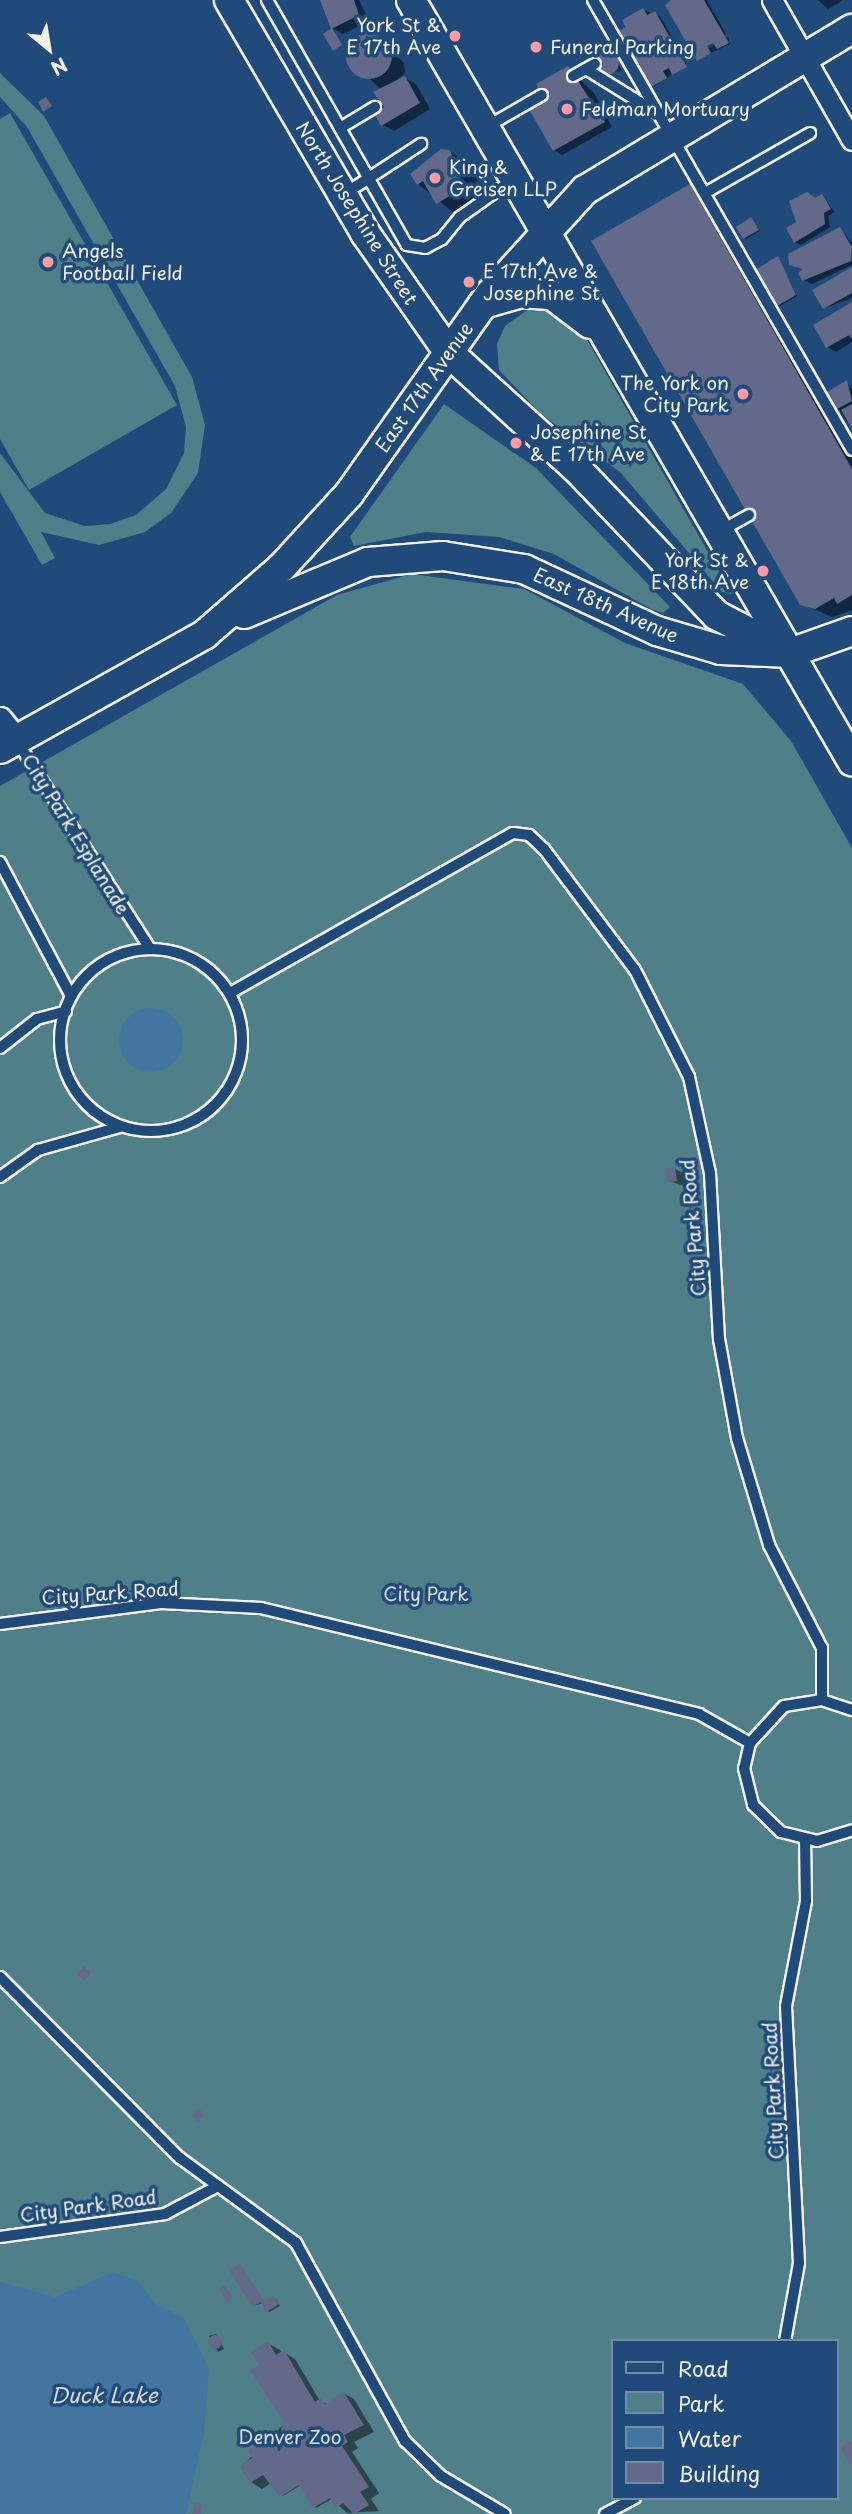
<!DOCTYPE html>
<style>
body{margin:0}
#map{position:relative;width:852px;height:2514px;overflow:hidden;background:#1f4a7a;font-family:"Playpen Sans",sans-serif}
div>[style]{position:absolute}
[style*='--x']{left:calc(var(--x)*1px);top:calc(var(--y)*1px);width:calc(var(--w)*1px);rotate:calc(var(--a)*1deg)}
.green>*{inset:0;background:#4f808a}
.water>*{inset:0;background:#4375a0}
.round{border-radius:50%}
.shadow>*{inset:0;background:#0007}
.building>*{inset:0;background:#636a89}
.roads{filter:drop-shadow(2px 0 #f4f1e8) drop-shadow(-2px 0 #f4f1e8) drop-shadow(0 2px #f4f1e8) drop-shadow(0 -2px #f4f1e8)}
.service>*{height:10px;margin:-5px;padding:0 5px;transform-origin:5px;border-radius:5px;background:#1f4a7a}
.service>.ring{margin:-5px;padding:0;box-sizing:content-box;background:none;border:10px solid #1f4a7a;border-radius:50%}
.minor>*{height:19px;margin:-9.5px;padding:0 9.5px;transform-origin:9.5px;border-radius:9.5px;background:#1f4a7a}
.tertiary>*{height:24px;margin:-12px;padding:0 12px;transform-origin:12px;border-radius:12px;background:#1f4a7a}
.secondary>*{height:28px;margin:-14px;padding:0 14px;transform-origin:14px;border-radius:14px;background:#1f4a7a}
.dots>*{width:19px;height:19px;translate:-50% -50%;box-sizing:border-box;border:4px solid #1f4a7a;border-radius:50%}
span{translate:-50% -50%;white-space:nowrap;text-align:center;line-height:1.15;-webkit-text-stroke:7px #1f4a7a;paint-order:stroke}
.poi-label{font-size:19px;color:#f4f1e8}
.right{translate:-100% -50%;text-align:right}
.left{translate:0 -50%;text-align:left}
.street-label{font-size:19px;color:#f4f1e8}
.park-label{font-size:19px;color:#dbe0da}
.water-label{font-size:21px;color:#d9dedd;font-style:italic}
.legend{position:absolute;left:611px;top:2339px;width:228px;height:161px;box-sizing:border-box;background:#1f4a7a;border:2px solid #748da6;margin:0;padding:9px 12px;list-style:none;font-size:21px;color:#f4f1e8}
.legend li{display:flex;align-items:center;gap:14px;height:35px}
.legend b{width:35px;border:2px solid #748da6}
.north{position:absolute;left:14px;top:14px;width:70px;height:70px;-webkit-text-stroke:5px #1f4a7a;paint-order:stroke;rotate:150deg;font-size:19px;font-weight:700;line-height:28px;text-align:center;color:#f4f1e8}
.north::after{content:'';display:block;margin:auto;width:24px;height:32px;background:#f4f1e8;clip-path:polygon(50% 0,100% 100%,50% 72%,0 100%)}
</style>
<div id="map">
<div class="green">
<div style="clip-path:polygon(0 73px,44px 116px,192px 377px,205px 425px,198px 473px,171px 513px,145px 532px,99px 545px,41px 532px,55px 558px,42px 565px,0 492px,0 453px,45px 513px,85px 526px,110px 524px,136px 515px,166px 489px,184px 453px,186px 427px,175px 386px,27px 127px,0 97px)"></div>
<div style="clip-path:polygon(10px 113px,177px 405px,29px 490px,0 439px,0 119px)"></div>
<div style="clip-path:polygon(547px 306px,582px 331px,732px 594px,722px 592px,621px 473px,541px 414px,499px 370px,497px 344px,505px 326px,530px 308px)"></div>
<div style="clip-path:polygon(444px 404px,536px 468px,670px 607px,663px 613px,651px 609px,554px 554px,499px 537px,426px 532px,354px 546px,350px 537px)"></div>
<div style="clip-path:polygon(evenodd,412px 574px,524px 589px,625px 643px,743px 684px,791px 741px,852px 848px,852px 2514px,0 2514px,0 786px,337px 595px,412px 574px,612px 2341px,836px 2341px,836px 2498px,612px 2498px,612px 2341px)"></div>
</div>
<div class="water">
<div class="round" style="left:119px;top:1008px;width:64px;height:64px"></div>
<div style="clip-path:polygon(114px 2272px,139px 2282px,155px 2303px,184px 2318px,209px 2368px,204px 2433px,186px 2514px,0 2514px,0 2282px,55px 2297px)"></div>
</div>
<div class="shadow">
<div style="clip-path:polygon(323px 0,359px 0,369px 21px,343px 34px,332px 28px)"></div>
<div style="clip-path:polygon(673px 0,707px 0,726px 34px,694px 52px)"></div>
<div style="clip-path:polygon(818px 0,843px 0,828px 9px)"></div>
<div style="clip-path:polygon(643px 10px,660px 16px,687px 63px,654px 87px)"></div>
<div style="clip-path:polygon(373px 31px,404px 63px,405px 73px,391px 85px,405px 78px,416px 84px,430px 109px,394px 131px,383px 125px,381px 90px,345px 53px)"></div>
<div style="clip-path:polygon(728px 37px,730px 44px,698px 59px,696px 55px)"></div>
<div style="clip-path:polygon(610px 50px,622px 70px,605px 75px,594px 59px)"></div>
<div style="clip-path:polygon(568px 68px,594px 93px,612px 127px,562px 155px,554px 150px)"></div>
<div style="clip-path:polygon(450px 152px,467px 162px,478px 181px,471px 185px,479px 198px,453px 212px,418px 184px)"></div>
<div style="clip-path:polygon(690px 186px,706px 196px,852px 451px,852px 610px,832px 617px,802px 604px)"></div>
<div style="clip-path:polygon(822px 196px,835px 212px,828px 216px,830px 227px,801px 245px,795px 242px)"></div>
<div style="clip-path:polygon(753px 221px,760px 231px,746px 239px,744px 238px)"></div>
<div style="clip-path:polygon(840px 229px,852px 243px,852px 265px,812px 284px,804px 280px,802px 265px)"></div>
<div style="clip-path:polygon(778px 258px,797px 296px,780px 306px,778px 305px)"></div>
<div style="clip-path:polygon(852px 270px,852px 298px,825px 308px,816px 290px)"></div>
<div style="clip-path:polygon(852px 304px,852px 342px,836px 352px,827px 347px)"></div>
<div style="clip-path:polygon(847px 382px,852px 389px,852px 429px,838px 408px)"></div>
<div style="clip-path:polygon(675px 1169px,686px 1175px,687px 1187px,669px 1181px)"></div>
<div style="clip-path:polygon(240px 2265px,265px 2303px,276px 2299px,280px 2306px,269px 2312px,263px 2303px,253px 2306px)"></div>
<div style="clip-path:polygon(216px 2334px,224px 2349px,218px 2352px,209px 2336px)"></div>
<div style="clip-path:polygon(268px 2343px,295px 2359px,320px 2401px,328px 2404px,343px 2393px,354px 2399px,374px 2432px,354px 2442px,358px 2448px,352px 2452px,379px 2493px,371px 2499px,379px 2511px,347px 2513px,332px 2499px,316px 2508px,301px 2485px,283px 2496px,271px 2483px,262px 2489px,251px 2482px,242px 2466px,286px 2422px,261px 2366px)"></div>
</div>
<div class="building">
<div style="clip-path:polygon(320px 0,354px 0,359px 15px,331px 29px)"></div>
<div style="clip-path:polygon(671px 0,704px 0,729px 43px,717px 49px,713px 43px,707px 46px,711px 53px,697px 61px,665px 5px)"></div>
<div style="clip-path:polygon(643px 8px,647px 15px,655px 11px,687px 67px,672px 75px,669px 68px,663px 71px,667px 78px,651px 87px,619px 31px,626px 27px,622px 20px)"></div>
<div style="clip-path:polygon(332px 28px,342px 45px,333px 51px,323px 34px)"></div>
<div class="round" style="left:346px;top:33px;width:46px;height:46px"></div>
<div class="round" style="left:595px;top:51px;width:24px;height:24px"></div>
<div style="clip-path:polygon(568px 66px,605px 122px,553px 151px,530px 111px,544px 98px,536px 84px)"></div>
<div style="clip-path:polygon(405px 76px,420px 103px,381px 126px,374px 113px,384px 107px,373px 92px)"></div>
<div style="clip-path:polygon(46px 97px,52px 106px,43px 112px,38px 102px)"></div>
<div style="clip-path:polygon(441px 149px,450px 150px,463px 188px,436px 204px,423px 181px,417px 185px,410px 174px)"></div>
<div style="clip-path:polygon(690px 184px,852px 469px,852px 595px,837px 604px,834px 598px,815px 609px,800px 605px,591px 241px)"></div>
<div style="clip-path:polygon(807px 192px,815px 198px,822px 194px,831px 209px,824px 213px,825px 224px,794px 243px,786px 228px,796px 222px,789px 201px)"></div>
<div style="clip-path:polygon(751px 217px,759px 230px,743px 239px,736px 227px)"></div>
<div style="clip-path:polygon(840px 227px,852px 247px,851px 261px,802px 281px,798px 273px,803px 269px,789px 265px,788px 254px)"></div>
<div style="clip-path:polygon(778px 256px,796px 295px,777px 306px,755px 270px)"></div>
<div style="clip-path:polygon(852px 267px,852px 293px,823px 309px,812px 290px)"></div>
<div style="clip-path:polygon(852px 302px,852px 339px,849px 335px,826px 348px,813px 325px)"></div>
<div style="clip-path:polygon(847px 380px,852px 401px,837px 409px,827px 392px)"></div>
<div style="clip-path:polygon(852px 404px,852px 429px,841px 410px)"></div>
<div style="clip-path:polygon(675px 1167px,677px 1181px,667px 1182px,666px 1168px)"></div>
<div style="clip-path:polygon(84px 1966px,91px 1973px,84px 1981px,76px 1974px)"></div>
<div style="clip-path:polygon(198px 2108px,205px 2115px,198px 2122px,191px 2115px)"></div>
<div style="clip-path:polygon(240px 2263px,264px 2301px,274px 2296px,279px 2304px,266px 2312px,261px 2302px,252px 2307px,229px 2270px)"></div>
<div style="clip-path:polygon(225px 2285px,233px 2298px,227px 2302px,219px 2289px)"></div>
<div class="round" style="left:208px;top:2335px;width:14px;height:14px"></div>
<div style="clip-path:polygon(268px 2341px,276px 2355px,284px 2350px,315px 2402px,321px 2398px,325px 2404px,343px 2391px,364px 2425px,344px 2435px,348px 2442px,342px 2446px,369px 2487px,360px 2492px,369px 2505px,354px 2514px,343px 2503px,335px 2508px,330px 2498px,313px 2508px,299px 2485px,280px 2497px,263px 2475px,250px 2483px,239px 2466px,252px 2458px,247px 2450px,281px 2431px,283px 2421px,250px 2370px,259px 2365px,251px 2352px)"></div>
<div style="clip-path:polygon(852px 2440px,852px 2467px,840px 2447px)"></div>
<div style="clip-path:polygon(194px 2503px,203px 2504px,201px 2514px,192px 2514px)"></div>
</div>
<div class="roads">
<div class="service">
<div style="--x:267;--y:0;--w:282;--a:60.3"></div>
<div style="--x:407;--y:245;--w:18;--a:9"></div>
<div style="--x:425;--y:248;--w:19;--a:-28"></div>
<div style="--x:442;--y:239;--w:28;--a:-51"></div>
<div style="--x:460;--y:217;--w:62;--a:-35.2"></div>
<div style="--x:593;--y:0;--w:519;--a:60.08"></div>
<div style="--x:586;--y:69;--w:86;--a:31.7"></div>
<div style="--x:573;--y:76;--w:25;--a:-29"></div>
<div style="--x:488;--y:126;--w:62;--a:-29.9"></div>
<div style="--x:340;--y:128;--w:41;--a:-31"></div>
<div style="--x:346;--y:193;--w:90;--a:-33.2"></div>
<div style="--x:705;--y:193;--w:121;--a:-29.7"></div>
<div style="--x:722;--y:530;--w:31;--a:-29"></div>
<div style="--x:18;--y:743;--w:245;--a:57.3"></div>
<div style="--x:0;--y:862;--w:152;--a:62.1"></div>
<div class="ring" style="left:60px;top:949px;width:172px;height:172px"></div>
<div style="--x:230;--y:993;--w:325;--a:-29.5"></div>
<div style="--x:513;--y:833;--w:16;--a:7"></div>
<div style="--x:529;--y:835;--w:21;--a:43"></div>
<div style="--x:544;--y:849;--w:151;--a:53.1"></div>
<div style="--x:635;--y:970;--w:120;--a:63.2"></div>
<div style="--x:689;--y:1077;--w:98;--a:77.7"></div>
<div style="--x:710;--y:1173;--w:166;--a:86.9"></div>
<div style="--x:719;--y:1339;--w:101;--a:79.7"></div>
<div style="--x:737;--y:1438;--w:112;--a:73.3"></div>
<div style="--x:769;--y:1545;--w:116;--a:62.8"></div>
<div style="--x:822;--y:1648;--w:52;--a:90"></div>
<div style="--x:0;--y:1048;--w:47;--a:-38.1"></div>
<div style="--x:37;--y:1019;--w:30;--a:-15"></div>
<div style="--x:0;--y:1177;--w:47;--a:-35.4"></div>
<div style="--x:38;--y:1150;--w:85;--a:-15.7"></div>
<div style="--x:0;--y:1624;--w:162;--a:-7.4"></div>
<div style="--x:161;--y:1603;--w:100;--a:2.9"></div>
<div style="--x:261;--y:1608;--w:451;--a:13.6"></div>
<div style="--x:699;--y:1714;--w:59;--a:29.6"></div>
<div style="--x:852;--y:1710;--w:32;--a:-162"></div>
<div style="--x:822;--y:1700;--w:38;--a:171"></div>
<div style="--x:784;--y:1706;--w:50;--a:132.6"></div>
<div style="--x:750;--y:1743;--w:26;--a:103"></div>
<div style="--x:744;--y:1768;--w:38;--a:76"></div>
<div style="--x:753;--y:1805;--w:39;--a:44"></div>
<div style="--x:781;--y:1832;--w:37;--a:14"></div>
<div style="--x:817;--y:1841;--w:37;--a:-17"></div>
<div style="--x:0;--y:1977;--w:255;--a:45.2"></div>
<div style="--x:180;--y:2158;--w:144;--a:36.2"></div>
<div style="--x:296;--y:2243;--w:226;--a:61.2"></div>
<div style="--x:405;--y:2441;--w:50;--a:44.2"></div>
<div style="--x:441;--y:2476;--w:74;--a:30.7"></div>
<div style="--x:0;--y:2237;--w:167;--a:-7.9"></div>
<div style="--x:165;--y:2214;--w:58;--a:-27.9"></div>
<div style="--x:785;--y:2341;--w:79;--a:-79.8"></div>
<div style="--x:799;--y:2263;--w:257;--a:-92.9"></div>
<div style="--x:786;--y:2006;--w:107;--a:-79.2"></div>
<div style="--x:806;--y:1901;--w:61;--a:-90.9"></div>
<div style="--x:605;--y:2514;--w:34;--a:-28"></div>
</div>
<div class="minor">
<div style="--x:772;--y:0;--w:161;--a:60.3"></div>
</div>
<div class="tertiary">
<div style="--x:0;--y:720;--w:26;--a:51"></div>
</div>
<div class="secondary">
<div style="--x:229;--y:0;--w:270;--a:59.7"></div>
<div style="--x:365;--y:233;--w:146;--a:55"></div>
<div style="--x:449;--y:353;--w:176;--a:42.2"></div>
<div style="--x:579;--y:471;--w:199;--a:46.4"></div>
<div style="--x:716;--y:615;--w:83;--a:27.2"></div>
<div style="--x:411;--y:0;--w:880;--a:59.91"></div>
<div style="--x:483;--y:304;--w:40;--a:-16"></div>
<div style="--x:521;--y:293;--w:31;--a:4"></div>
<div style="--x:552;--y:295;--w:48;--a:37.3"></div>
<div style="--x:244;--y:614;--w:134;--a:-22.8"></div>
<div style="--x:368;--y:562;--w:75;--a:-4.6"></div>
<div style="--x:443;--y:556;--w:82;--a:9.1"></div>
<div style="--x:524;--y:569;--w:147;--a:25"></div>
<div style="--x:657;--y:631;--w:67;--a:16.5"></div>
<div style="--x:721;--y:650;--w:69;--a:2.5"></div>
<div style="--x:790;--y:653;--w:66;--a:-19.5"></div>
<div style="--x:0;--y:749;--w:234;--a:-29.2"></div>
<div style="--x:204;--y:635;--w:103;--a:-41.1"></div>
<div style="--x:282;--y:567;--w:99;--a:-47.5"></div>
<div style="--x:349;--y:494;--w:245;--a:-54.8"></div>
<div style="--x:490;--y:294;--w:141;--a:-47.6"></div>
<div style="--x:585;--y:190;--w:312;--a:-31.1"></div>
</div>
</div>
<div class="dots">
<div style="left:455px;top:36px;background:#ff9aa2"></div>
<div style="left:536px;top:47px;background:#ff9aa2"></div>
<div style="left:567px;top:109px;background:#ff9aa2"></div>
<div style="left:435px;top:178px;background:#ff9aa2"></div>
<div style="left:48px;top:262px;background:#ff9aa2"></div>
<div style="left:469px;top:282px;background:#ff9aa2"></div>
<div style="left:743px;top:394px;background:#ff9aa2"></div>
<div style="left:516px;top:443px;background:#ff9aa2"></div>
<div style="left:763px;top:571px;background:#ff9aa2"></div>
</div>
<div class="poi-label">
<span class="right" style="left:441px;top:36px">York St &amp;<br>E 17th Ave</span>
<span class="left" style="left:550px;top:47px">Funeral Parking</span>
<span class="left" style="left:581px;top:109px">Feldman Mortuary</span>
<span class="left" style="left:449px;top:178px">King &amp;<br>Greisen LLP</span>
<span class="left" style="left:62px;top:262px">Angels<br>Football Field</span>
<span class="left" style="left:483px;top:282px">E 17th Ave &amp;<br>Josephine St</span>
<span class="right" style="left:729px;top:394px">The York on<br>City Park</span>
<span class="left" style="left:530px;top:443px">Josephine St<br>&amp; E 17th Ave</span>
<span class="right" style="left:749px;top:571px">York St &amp;<br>E 18th Ave</span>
</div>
<div class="street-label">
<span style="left:357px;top:213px;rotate:58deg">North Josephine Street</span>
<span style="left:424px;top:387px;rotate:-55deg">East 17th Avenue</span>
<span style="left:606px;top:605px;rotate:24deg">East 18th Avenue</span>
<span style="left:76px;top:834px;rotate:58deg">City Park Esplanade</span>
<span style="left:693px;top:1228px;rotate:-95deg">City Park Road</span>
<span style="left:110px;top:1593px;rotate:-4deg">City Park Road</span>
<span style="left:773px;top:2091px;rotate:-93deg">City Park Road</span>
<span style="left:88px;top:2206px;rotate:-8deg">City Park Road</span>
</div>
<div class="park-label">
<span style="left:426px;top:1594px">City Park</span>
<span style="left:290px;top:2437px">Denver Zoo</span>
</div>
<div class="water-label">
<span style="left:104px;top:2394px">Duck Lake</span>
</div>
<ul class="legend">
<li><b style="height:9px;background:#1f4a7a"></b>Road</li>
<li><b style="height:19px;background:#4f808a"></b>Park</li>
<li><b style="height:19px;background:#4375a0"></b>Water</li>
<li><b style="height:19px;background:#636a89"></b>Building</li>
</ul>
<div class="north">N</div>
</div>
